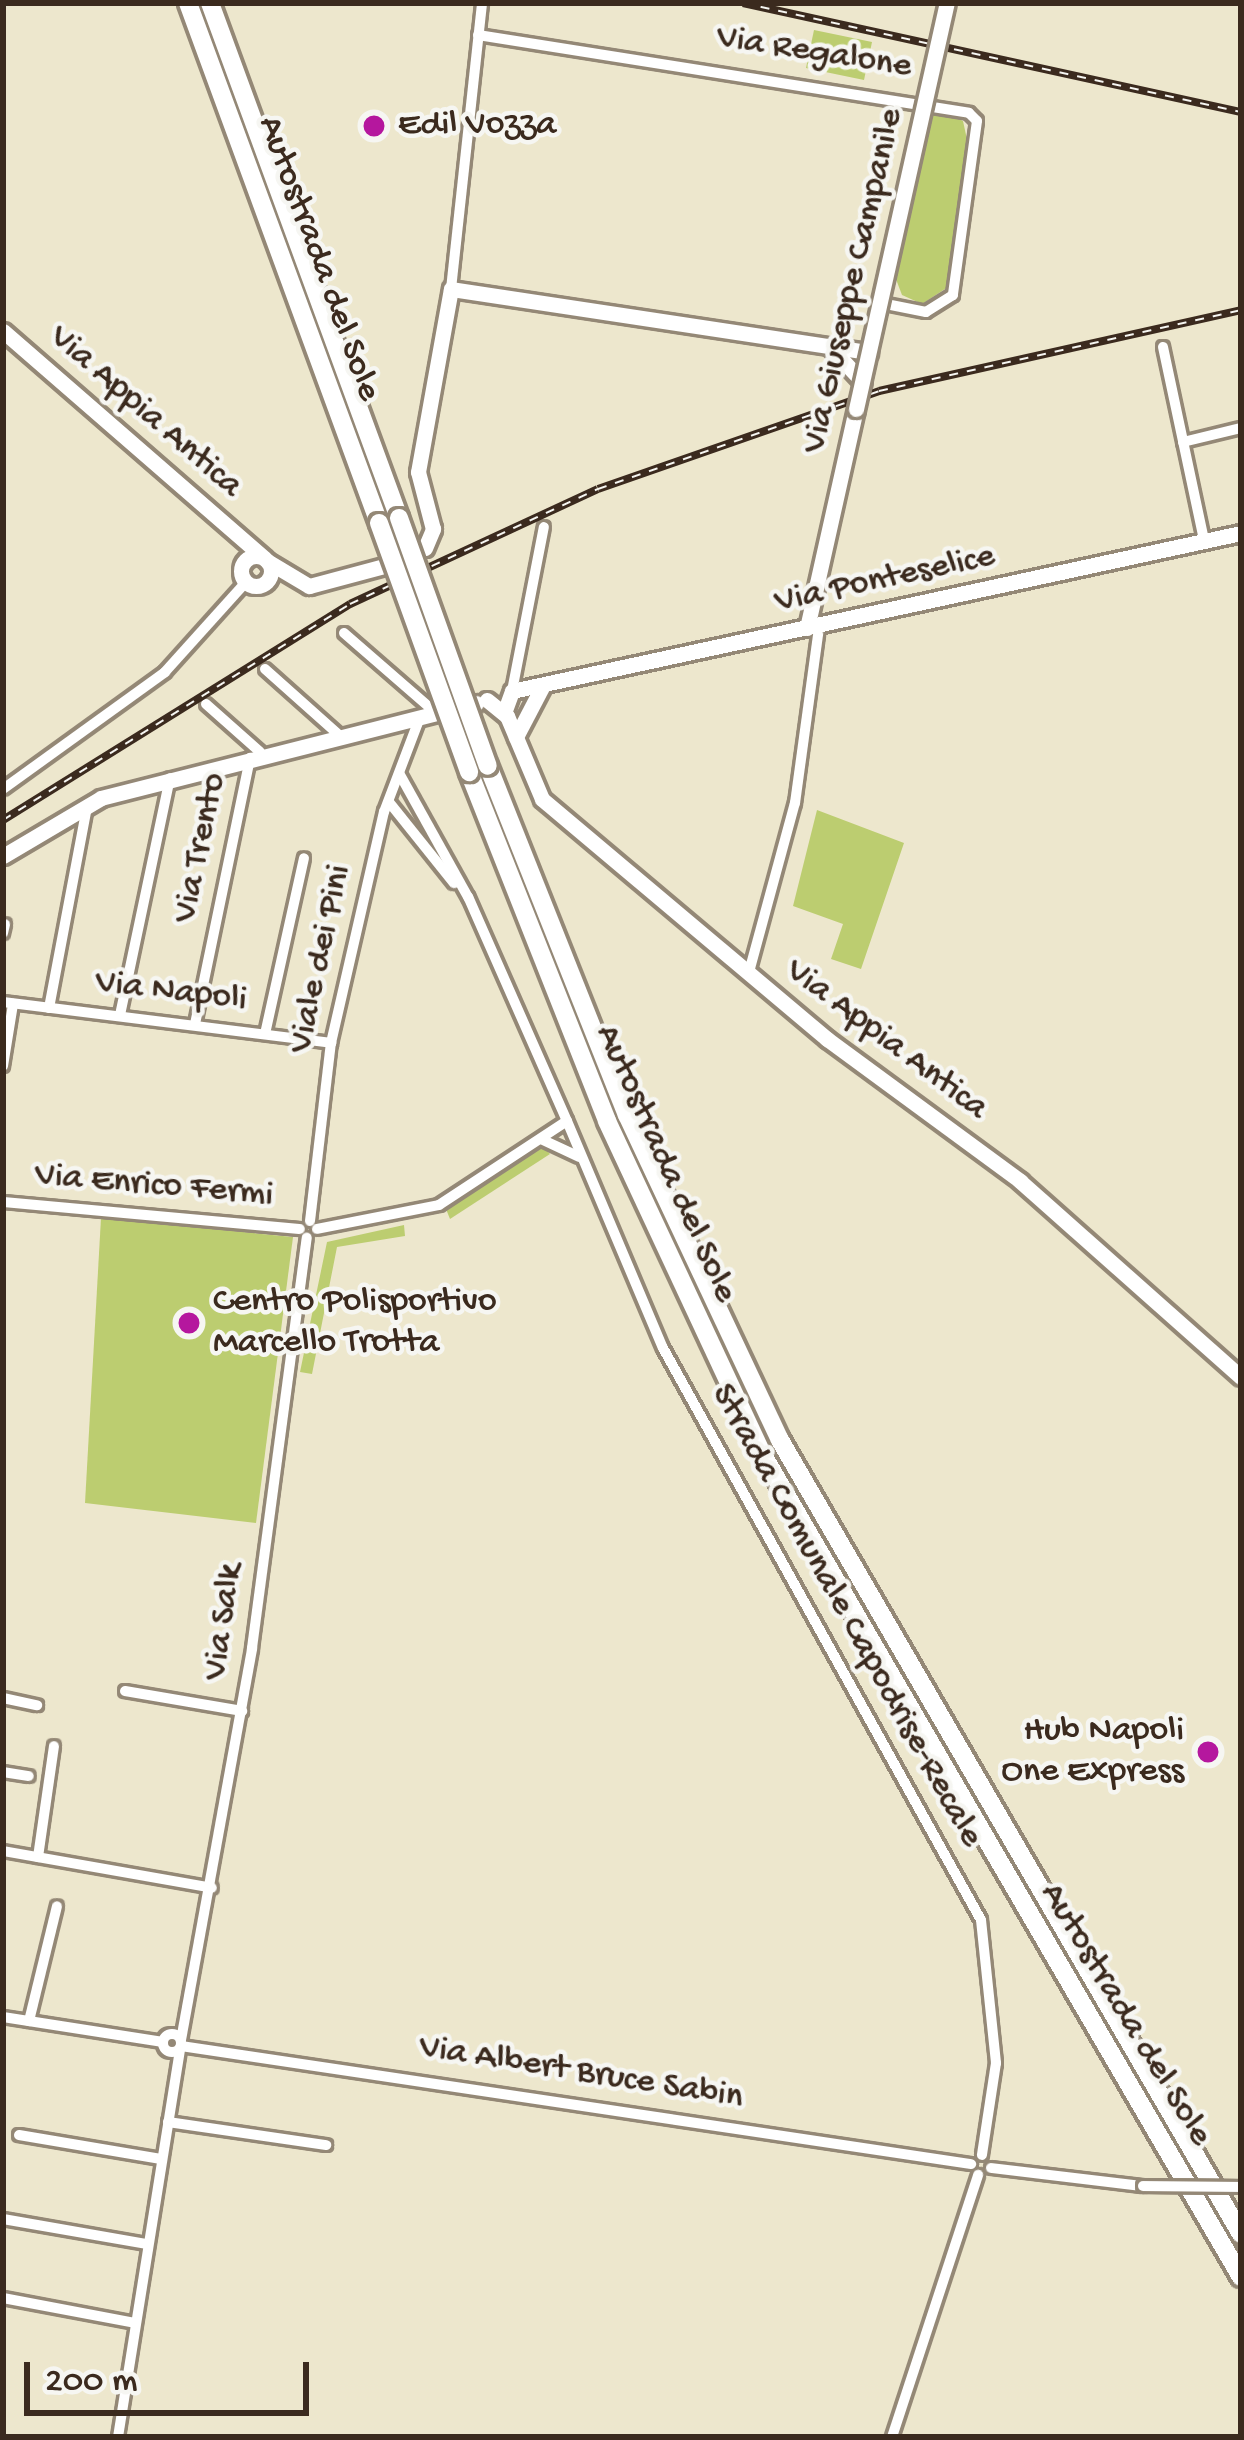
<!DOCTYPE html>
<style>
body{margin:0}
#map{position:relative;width:1244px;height:2440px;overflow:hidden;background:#ede7cd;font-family:"Gochi Hand",sans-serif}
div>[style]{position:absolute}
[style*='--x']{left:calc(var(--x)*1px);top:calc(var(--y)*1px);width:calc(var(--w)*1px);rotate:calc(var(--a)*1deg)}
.green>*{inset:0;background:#bccd70}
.roads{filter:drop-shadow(3px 0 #948876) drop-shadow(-3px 0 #948876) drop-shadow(0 3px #948876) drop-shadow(0 -3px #948876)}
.street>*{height:10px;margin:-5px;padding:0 5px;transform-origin:5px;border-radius:5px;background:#fff}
.street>.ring{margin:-5px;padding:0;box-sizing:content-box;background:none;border:10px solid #fff;border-radius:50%}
.secondary>*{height:15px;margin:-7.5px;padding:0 7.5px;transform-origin:7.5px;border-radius:7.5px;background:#fff}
.secondary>.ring{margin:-7.5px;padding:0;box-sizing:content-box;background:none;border:15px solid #fff;border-radius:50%}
.highway>*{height:18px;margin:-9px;padding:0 9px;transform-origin:9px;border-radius:9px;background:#fff}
.rail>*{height:8px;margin-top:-4px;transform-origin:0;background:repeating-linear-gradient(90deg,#f6f6f2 0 9px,#3b2a1e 0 18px);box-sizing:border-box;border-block:3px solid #3b2a1e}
.bridges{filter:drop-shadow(3px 0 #948876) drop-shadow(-3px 0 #948876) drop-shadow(0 3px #948876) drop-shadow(0 -3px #948876)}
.street-bridge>*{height:10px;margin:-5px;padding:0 5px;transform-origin:5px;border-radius:5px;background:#fff}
.secondary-bridge>*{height:15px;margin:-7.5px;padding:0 7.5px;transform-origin:7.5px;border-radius:7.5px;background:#fff}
.highway-bridge>*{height:18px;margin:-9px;padding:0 9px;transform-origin:9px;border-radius:9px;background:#fff}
.dots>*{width:33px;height:33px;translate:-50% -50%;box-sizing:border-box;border:6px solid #f6f6f2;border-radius:50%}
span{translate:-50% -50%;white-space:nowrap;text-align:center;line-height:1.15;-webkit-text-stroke:9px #f6f6f2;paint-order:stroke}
.street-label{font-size:36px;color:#3b2a1e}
.poi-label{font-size:36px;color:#3b2a1e}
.left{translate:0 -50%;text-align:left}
.right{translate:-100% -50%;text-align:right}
.frame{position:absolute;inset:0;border:6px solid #3b2a1e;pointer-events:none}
.scale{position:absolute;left:24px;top:2362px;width:285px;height:54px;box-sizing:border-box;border:6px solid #3b2a1e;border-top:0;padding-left:15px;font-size:36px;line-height:42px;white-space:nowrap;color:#3b2a1e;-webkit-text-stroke:9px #f6f6f2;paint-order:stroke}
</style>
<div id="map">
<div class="green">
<div style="clip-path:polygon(814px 30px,872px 42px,864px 80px,806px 68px)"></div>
<div style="clip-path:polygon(934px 107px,963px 121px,968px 144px,948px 287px,922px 304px,902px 295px,894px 274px)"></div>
<div style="clip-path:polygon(817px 810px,904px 843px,861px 969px,831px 959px,843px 924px,793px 906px)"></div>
<div style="clip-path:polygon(543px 1146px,550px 1154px,450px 1219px,446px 1209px)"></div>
<div style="clip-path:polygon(101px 1218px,293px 1237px,256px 1523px,85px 1503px)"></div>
<div style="clip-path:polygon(404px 1225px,405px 1236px,337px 1247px,312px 1374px,300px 1372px,327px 1242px)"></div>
</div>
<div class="roads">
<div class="street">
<div style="--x:478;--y:35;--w:497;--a:9"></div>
<div style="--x:969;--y:113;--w:11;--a:45"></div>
<div style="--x:977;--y:121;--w:176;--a:97.9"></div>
<div style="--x:953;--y:295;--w:32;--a:148"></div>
<div style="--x:926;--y:312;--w:46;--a:-168.7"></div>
<div style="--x:451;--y:289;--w:288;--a:-83.8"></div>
<div style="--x:1163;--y:347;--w:197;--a:78"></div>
<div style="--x:1183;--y:442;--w:60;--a:-13.6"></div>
<div style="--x:344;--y:633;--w:122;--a:41"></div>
<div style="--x:265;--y:669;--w:98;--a:41.7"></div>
<div style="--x:512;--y:691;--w:167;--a:-79"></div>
<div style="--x:206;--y:704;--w:72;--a:41.6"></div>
<div style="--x:3;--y:789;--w:200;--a:-35.8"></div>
<div style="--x:165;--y:672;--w:121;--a:-48"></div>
<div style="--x:389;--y:802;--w:104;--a:51.3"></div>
<div style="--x:3;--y:933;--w:9;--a:-77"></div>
<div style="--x:749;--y:972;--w:175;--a:-74.8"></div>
<div style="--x:795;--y:803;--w:171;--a:-82.2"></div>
<div style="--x:3;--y:1002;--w:331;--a:7.1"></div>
<div style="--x:49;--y:1008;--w:206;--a:-79.3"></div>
<div style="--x:120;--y:1015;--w:242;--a:-78.1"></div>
<div style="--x:195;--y:1024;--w:272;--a:-78.3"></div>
<div style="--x:265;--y:1034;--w:180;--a:-77.5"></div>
<div style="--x:3;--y:1066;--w:63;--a:-80.8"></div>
<div style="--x:567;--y:1121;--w:246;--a:67.1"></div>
<div style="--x:663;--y:1348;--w:654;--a:60.93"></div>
<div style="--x:981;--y:1920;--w:144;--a:84"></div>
<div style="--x:996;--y:2063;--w:93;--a:98.7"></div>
<div style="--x:543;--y:1140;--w:40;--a:25"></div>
<div style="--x:3;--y:1202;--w:298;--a:5.2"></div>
<div style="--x:310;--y:1221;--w:179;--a:-83.3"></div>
<div style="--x:331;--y:1043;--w:237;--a:-77.1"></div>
<div style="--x:384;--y:812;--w:102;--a:-69.2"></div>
<div style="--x:317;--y:1229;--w:124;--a:-11.1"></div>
<div style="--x:439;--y:1205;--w:153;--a:-33.3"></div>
<div style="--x:567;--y:1121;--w:245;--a:-113.8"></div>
<div style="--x:468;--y:897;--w:140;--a:-119.1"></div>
<div style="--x:125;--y:1691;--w:119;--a:9.7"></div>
<div style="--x:3;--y:1698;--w:35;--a:12"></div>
<div style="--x:3;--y:1772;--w:26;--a:9"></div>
<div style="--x:3;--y:1851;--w:212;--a:10"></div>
<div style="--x:38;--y:1857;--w:112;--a:-81.8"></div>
<div style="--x:3;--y:2017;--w:162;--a:8.9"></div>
<div style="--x:29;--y:2021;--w:118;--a:-76.3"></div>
<div class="ring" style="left:163px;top:2034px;width:8px;height:8px"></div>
<div style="--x:181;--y:2040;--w:398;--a:-79.7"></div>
<div style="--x:252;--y:1648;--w:414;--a:-82.4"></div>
<div style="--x:181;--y:2046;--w:799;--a:8.5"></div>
<div style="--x:168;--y:2122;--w:160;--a:8.3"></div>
<div style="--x:19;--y:2135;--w:144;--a:9.6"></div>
<div style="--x:991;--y:2168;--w:153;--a:6.8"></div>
<div style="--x:3;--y:2219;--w:145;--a:9.9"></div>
<div style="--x:3;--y:2298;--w:134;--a:10.7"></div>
<div style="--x:118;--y:2437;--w:394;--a:-80.9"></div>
<div style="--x:892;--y:2437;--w:276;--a:-71.8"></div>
</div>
<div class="secondary">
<div style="--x:3;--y:331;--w:346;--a:41"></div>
<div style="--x:832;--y:349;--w:45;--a:46.8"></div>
<div style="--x:425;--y:548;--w:21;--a:-67"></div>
<div style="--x:433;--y:529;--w:59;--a:-104.7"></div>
<div style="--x:418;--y:472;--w:186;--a:-79.8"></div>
<div style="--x:451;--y:289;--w:423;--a:8.6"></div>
<div class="ring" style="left:241px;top:556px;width:15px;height:15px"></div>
<div style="--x:267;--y:561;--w:49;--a:30.8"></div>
<div style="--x:309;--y:586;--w:78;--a:-14.9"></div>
<div style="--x:807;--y:628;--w:224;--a:-77.4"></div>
<div style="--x:487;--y:700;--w:26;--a:39"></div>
<div style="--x:507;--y:716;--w:90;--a:67.1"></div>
<div style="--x:542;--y:799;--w:373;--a:40.1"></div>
<div style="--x:827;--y:1039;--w:240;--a:36.3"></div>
<div style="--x:1020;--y:1181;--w:295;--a:41.6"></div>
<div style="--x:504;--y:713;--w:23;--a:-70"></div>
<div style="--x:512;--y:691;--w:746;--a:-12.23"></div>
<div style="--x:516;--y:737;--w:56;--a:-62.5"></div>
<div style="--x:3;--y:856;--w:114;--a:-30.6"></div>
<div style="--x:101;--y:798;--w:387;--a:-14.2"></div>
</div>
<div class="highway">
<div style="--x:188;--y:3;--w:554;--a:69.83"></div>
<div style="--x:210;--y:3;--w:549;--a:69.85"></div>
<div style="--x:488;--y:766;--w:376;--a:68.3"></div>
<div style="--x:627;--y:1115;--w:359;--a:64.8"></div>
<div style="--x:780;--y:1440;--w:918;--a:59.86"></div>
<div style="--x:469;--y:772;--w:375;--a:68.4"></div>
<div style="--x:607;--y:1121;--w:369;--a:65"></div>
<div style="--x:763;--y:1455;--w:951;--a:59.82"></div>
</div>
</div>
<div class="rail">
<div style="--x:743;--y:3;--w:510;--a:12.35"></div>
<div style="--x:3;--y:820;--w:409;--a:-31.9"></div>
<div style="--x:350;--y:604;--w:273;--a:-24.9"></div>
<div style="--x:598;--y:489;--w:298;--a:-19.2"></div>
<div style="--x:879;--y:391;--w:371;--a:-12.6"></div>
</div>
<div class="bridges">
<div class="street-bridge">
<div style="--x:1143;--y:2186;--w:98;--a:0.6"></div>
</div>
<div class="secondary-bridge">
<div style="--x:856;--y:409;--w:416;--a:-77.4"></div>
</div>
<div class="highway-bridge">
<div style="--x:399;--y:518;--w:263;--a:70.3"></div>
<div style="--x:379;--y:523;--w:265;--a:70.1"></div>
</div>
</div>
<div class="dots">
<div style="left:374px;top:126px;background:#b5179e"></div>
<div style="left:189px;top:1323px;background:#b5179e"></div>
<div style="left:1208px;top:1752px;background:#b5179e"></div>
</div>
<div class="street-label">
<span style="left:814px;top:53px;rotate:9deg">Via Regalone</span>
<span style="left:318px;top:259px;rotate:70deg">Autostrada del Sole</span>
<span style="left:854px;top:281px;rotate:-77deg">Via Giuseppe Campanile</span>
<span style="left:145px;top:412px;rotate:41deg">Via Appia Antica</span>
<span style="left:885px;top:580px;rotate:-12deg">Via Ponteselice</span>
<span style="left:201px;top:848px;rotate:-78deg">Via Trento</span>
<span style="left:321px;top:959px;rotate:-78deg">Viale dei Pini</span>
<span style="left:171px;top:992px;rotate:7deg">Via Napoli</span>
<span style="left:886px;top:1040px;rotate:37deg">Via Appia Antica</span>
<span style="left:665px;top:1164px;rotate:66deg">Autostrada del Sole</span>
<span style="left:154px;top:1186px;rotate:5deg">Via Enrico Fermi</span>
<span style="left:846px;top:1616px;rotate:61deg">Strada Comunale Capodrise-Recale</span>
<span style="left:224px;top:1622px;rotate:-82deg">Via Salk</span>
<span style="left:1125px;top:2015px;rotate:59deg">Autostrada del Sole</span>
<span style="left:581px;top:2073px;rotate:9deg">Via Albert Bruce Sabin</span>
</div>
<div class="poi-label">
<span class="left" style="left:398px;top:126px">Edil Vozza</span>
<span class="left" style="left:213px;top:1323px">Centro Polisportivo<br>Marcello Trotta</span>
<span class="right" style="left:1184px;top:1752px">Hub Napoli<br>One Express</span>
</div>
<div class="frame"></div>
<div class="scale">200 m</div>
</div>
